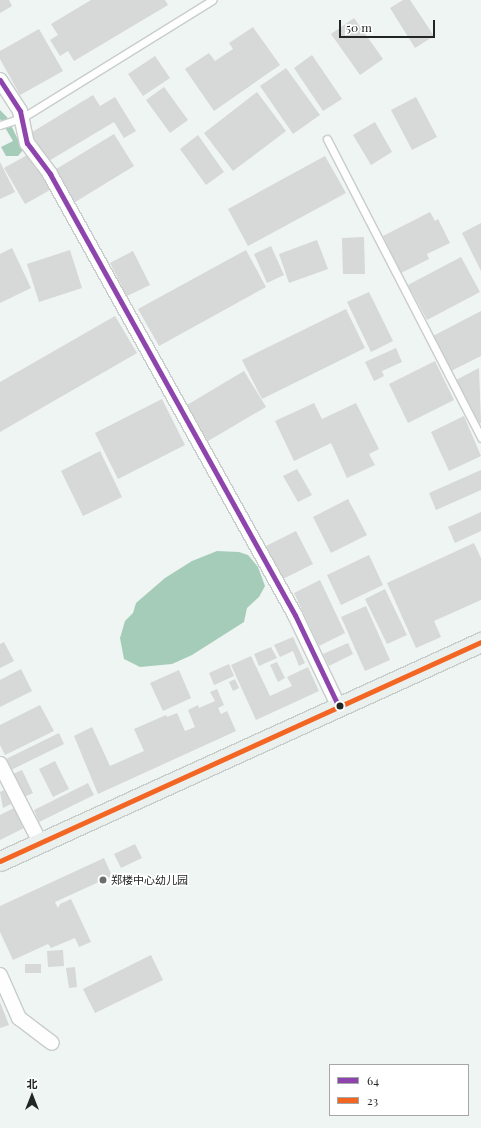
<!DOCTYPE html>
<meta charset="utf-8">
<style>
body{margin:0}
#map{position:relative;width:481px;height:1128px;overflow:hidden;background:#eff5f2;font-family:"Playfair Display","Noto Sans SC",serif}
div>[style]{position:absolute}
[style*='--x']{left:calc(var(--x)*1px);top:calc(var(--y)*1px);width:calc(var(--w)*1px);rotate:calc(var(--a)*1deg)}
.water>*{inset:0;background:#a5ccb9}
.building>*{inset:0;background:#d7d8d8}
.roads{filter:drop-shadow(1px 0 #c8cdca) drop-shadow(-1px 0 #c8cdca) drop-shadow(0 1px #c8cdca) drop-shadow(0 -1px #c8cdca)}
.lane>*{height:7px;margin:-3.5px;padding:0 3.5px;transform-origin:3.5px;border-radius:3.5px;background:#fdfefd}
.street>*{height:14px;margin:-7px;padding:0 7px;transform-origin:7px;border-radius:7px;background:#fdfefd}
.secondary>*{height:19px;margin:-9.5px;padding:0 9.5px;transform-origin:9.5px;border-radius:9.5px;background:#eaf0ee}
.bus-1>*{height:5px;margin:-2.5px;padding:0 2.5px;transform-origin:2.5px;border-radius:2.5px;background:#8e44ad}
.bus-2>*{height:5px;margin:-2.5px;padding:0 2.5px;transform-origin:2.5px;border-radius:2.5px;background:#f26522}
.dots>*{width:11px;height:11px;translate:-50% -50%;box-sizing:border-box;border:2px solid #fff;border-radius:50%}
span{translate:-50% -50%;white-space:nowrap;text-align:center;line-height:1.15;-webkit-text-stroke:3.5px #fff;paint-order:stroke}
.poi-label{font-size:11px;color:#212523}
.left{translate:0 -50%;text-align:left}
.legend{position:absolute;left:329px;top:1064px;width:140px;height:52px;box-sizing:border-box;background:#fff;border:1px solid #a6a8a7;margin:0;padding:5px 7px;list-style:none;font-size:12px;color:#212523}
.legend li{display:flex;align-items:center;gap:8px;height:20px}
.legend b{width:20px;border:1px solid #a6a8a7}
.north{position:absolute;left:12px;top:1076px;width:40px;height:40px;-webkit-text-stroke:3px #fff;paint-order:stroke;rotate:0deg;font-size:11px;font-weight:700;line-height:16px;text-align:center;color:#212523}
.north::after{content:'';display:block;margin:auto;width:14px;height:18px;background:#212523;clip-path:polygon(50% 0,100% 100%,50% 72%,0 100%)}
.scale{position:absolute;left:339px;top:20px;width:96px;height:18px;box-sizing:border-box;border:2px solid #212523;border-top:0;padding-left:5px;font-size:12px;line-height:14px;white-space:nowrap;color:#212523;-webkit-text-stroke:3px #fff;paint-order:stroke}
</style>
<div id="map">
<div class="water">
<div style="clip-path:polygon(0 110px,7px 117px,23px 150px,18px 156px,6px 156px,1px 147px,13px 141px,0 119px)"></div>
<div style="clip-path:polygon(217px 551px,239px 552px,248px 555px,258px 567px,265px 586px,259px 597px,247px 608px,244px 622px,192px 655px,172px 664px,140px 667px,124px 659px,120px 638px,125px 621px,133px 613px,136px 603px,165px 578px,192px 561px)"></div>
</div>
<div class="building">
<div style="clip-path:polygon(0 0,9px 0,12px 6px,0 13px)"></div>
<div style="clip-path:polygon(91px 0,165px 0,168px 5px,74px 61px,68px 51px,60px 56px,50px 40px,58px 35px,51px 24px)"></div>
<div style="clip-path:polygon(403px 0,410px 0,434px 36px,415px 48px,390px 8px)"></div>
<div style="clip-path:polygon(354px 18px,383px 59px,360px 75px,331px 34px)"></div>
<div style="clip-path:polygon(253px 27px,280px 65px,214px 111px,185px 69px,209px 53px,215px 61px,233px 49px,229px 43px)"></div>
<div style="clip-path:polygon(39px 29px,63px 71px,20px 95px,0 59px,0 51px)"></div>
<div style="clip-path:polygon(312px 55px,342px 99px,323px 111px,294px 68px)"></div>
<div style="clip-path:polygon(155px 56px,170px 78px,143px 96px,128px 74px)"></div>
<div style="clip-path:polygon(286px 68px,320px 115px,293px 134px,260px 86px)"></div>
<div style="clip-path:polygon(164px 87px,188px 120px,170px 133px,146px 100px)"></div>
<div style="clip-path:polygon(257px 92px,286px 131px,233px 171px,204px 133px)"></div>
<div style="clip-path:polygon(93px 95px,100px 106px,115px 97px,136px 131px,124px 138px,114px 122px,47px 162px,29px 134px)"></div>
<div style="clip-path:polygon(416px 97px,437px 137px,412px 150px,391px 110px)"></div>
<div style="clip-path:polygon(375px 122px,392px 152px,371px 165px,353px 135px)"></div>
<div style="clip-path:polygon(114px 134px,134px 166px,72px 204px,53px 171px)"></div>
<div style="clip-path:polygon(198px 135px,224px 172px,206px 185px,180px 149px)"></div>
<div style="clip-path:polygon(29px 154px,50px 190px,25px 204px,4px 168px)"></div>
<div style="clip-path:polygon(325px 156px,346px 193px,248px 246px,228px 209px)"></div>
<div style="clip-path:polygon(0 162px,15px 192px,0 199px)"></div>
<div style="clip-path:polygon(430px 212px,435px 221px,438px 219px,450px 243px,427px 254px,429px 259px,401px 273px,383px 236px)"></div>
<div style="clip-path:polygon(481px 223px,481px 271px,462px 233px)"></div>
<div style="clip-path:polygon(364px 237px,365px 274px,343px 274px,342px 238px)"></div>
<div style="clip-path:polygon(317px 240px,328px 269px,289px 283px,279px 254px)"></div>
<div style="clip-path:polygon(271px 246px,284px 275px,267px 283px,254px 254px)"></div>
<div style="clip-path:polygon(12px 248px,31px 288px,0 303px,0 254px)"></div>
<div style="clip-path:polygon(70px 250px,82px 288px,39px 302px,27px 264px)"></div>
<div style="clip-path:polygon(246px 250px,266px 287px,159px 346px,138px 309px)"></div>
<div style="clip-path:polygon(133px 251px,150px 285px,127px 296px,110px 263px)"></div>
<div style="clip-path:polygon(461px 257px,480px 292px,427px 320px,408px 285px)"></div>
<div style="clip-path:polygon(369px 292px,393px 341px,371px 352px,347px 302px)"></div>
<div style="clip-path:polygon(346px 309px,365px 348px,262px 399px,242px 360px)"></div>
<div style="clip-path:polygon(481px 311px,481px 356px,451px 371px,433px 336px)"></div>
<div style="clip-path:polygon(115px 316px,137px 353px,0 432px,0 382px)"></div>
<div style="clip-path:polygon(396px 348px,402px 362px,382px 371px,384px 376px,374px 381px,365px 362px)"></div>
<div style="clip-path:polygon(435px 361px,454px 400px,408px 423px,389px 384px)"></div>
<div style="clip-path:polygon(479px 368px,481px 423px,478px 424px,456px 380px)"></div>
<div style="clip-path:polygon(244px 371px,266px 407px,208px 441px,187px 405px)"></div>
<div style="clip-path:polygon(162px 399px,185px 445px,118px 479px,95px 433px)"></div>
<div style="clip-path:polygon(314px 403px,322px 419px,356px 403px,379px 449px,369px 454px,375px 465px,347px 478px,331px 443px,294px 461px,275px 421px)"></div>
<div style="clip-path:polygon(464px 416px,481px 456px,449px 471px,431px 432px)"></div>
<div style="clip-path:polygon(100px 451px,122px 497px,83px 516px,61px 471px)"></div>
<div style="clip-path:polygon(297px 469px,312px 495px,298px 502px,283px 476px)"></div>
<div style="clip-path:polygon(481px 470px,481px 490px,436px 510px,429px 493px)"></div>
<div style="clip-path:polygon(348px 499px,367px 535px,331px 553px,313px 517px)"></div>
<div style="clip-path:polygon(481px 512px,481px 531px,455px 543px,448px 527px)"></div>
<div style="clip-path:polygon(296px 531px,313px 564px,283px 579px,266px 546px)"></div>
<div style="clip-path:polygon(474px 543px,481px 558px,481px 600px,434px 621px,441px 637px,416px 648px,387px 583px)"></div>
<div style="clip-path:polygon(369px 555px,383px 585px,341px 605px,327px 575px)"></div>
<div style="clip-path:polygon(320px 580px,345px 633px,319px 646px,294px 593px)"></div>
<div style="clip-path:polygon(385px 589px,407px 635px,387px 644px,365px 599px)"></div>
<div style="clip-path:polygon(366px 606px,390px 660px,365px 671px,341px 617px)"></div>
<div style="clip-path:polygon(293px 637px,305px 663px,299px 666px,293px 651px,280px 657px,274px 645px)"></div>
<div style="clip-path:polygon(4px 642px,14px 661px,0 668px,0 644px)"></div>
<div style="clip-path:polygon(348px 643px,353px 654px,329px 666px,323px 654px)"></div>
<div style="clip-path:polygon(271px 647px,277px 658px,259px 666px,254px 654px)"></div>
<div style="clip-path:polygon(251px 656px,270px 696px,292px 686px,287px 677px,308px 667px,319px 691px,256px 720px,231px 665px)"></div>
<div style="clip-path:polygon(277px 662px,285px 678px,278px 682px,270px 665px)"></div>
<div style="clip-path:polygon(229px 664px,234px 676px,214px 685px,209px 673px)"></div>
<div style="clip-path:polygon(21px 669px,32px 691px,0 707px,0 680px)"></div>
<div style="clip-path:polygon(179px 670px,191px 698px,163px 711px,150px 683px)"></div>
<div style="clip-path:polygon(235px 679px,239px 688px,233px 691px,229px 682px)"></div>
<div style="clip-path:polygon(217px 689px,224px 705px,218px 708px,221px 714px,227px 711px,236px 731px,98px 794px,74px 736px,92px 727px,110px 766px,144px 751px,134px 729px,166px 715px,167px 717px,177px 713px,185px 731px,195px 727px,188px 710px,198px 705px,199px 708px,215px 701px,210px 692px)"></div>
<div style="clip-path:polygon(40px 705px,54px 731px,5px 755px,0 745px,0 725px)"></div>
<div style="clip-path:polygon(59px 733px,64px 744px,11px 770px,6px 759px)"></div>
<div style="clip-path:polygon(55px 761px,69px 789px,53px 797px,39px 769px)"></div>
<div style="clip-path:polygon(22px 770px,33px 793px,24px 797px,13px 774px)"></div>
<div style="clip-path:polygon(88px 783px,94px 795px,39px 822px,34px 810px)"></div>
<div style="clip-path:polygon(4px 790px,11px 804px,3px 808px,0 792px)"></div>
<div style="clip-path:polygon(14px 808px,24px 828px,0 840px,0 815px)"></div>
<div style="clip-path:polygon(135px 844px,142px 858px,121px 868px,114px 854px)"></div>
<div style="clip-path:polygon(104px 858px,112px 876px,55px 902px,58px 908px,60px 904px,71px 899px,91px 942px,79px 947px,75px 938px,51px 948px,48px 944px,13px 960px,0 932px,0 906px)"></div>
<div style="clip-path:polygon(63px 950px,64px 966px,48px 967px,47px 951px)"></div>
<div style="clip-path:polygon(151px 955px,163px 980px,95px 1013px,83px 989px)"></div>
<div style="clip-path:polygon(25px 964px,41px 964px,41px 973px,25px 973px)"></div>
<div style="clip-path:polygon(75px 967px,77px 987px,69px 988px,66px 968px)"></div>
<div style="clip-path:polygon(0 1002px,9px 1025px,0 1028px)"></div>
</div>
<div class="roads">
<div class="lane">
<div style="--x:0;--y:125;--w:23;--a:-18"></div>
<div style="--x:22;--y:118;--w:224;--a:-31.8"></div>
<div style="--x:327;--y:139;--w:336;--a:62.7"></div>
</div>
<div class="street">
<div style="--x:0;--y:80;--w:37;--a:57"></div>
<div style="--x:20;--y:111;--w:33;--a:78"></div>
<div style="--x:27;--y:143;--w:39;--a:53"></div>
<div style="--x:50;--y:174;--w:504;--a:60.95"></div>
<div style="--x:295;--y:615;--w:100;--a:64.5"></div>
<div style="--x:0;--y:764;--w:88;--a:62.9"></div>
<div style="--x:0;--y:975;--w:47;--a:66.2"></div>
<div style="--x:19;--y:1018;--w:41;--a:37.1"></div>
</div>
<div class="secondary">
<div style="--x:0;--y:861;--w:529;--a:-24.48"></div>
</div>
</div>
<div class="bus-1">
<div style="--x:0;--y:80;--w:37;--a:57"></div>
<div style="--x:20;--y:111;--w:33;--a:78"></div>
<div style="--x:27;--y:143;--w:39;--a:53"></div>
<div style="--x:50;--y:174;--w:504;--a:60.95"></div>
<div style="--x:295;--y:615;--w:100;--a:64.5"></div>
</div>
<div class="bus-2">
<div style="--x:0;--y:861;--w:529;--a:-24.48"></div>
</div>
<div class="dots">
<div style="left:340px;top:706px;background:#212523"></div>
<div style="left:103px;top:880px;background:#696e6b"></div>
</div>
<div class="poi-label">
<span class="left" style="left:111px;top:880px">郑楼中心幼儿园</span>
</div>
<ul class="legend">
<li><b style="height:5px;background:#8e44ad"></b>64</li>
<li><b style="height:5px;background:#f26522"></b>23</li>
</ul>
<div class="north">北</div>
<div class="scale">50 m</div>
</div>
